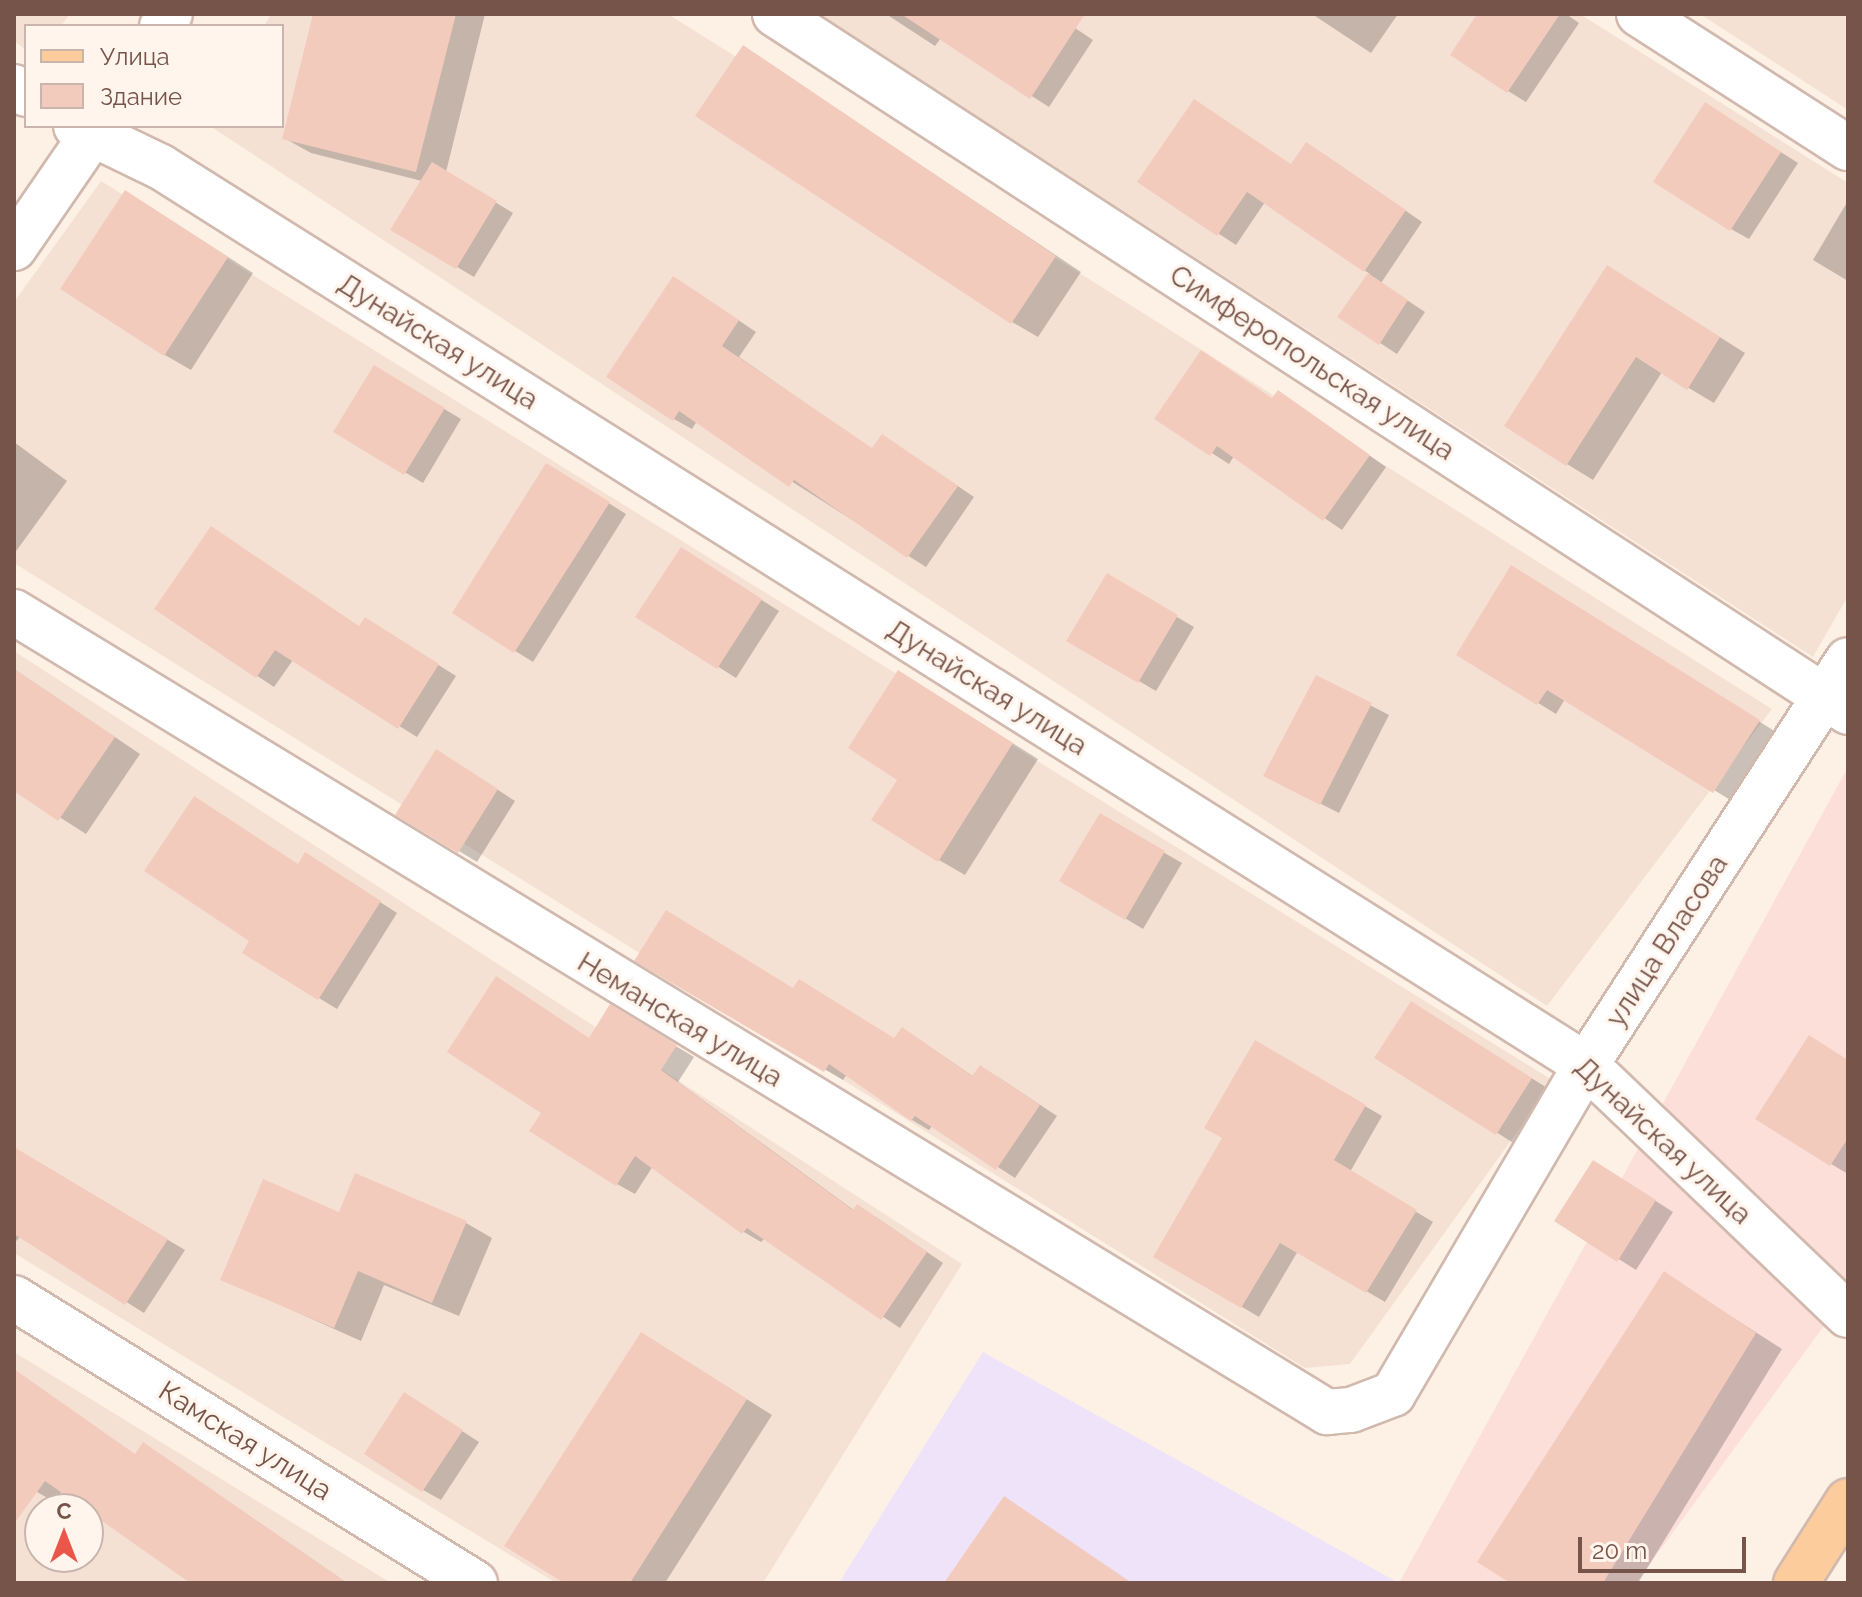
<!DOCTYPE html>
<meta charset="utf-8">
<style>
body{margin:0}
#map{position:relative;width:1862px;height:1597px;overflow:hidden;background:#fdf1e6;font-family:Raleway,sans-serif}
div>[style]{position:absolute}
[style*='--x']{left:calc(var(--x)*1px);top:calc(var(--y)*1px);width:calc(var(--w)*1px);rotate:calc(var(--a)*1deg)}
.residential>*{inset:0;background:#f5e1d4}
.commercial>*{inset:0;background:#fddfda}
.education>*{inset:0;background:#eee3f9}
.shadow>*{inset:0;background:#0003}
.building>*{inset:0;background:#f3cbbd}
.roads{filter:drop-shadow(2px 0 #d1b9ae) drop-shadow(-2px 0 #d1b9ae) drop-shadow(0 2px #d1b9ae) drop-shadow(0 -2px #d1b9ae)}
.minor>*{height:44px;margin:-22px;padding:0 22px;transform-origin:22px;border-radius:22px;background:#fff}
.primary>*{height:44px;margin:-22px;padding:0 22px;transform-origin:22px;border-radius:22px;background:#fdcc9d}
span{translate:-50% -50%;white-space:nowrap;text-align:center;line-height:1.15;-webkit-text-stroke:6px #fff5ed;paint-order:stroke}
.street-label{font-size:28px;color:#77544a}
.frame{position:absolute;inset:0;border:16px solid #77544a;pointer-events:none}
.legend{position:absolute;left:24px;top:24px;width:260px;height:104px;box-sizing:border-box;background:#fff5ed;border:2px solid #c9b5ac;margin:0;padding:10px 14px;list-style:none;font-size:24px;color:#77544a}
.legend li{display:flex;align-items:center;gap:16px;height:40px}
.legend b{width:40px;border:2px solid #c9b5ac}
.north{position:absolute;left:24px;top:1493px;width:80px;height:80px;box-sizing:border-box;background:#fff5ed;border:2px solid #c9b5ac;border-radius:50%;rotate:0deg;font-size:22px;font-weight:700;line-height:32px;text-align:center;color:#77544a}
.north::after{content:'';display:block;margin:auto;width:28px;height:36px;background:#ea5648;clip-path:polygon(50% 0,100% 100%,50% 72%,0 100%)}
.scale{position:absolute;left:1578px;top:1537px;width:168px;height:36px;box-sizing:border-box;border:4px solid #77544a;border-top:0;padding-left:10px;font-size:24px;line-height:28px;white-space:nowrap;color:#77544a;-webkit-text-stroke:6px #fff5ed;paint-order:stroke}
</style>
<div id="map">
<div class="residential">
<div style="clip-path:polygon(14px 14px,70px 14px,61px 26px,26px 26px,26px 50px,14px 41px)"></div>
<div style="clip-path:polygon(271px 14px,668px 14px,1772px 709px,1547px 1006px,210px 126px,282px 126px,282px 26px,264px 26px)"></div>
<div style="clip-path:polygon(819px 14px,1580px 14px,1848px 183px,1848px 596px,1813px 657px)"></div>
<div style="clip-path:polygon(1700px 14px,1848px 14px,1848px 110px)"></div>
<div style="clip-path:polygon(101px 181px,1554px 1081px,1350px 1364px,1305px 1368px,14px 563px,14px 302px)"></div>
<div style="clip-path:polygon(14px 651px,962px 1264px,763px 1583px,556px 1583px,14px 1253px)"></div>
<div style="clip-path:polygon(evenodd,14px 1352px,391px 1583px,14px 1583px,14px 1352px,40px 1509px,88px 1509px,88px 1557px,40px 1557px,40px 1509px)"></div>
</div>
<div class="commercial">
<div style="clip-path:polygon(1848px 767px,1848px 1293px,1636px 1583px,1399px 1583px)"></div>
</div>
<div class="education">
<div style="clip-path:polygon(983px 1352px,1399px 1583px,839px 1583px)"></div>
</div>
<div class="shadow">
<div style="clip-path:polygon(315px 14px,485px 14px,446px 172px,513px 213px,474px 277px,393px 229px,422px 181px,311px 153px,284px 138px)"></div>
<div style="clip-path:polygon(886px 14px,1054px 14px,1093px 40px,1049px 107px,941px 38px,935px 46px)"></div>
<div style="clip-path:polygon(1312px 14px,1398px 14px,1371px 53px)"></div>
<div style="clip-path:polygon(1479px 14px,1566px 14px,1579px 23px,1526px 102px,1508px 91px)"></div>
<div style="clip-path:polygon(744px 47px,1081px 272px,1038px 337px,1012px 322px)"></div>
<div style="clip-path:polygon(1723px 115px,1798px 163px,1749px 239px,1731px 229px)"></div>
<div style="clip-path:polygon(1325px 155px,1422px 222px,1381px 283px,1425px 312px,1397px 354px,1340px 317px,1370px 274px,1265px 202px,1236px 245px,1140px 182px,1293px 166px)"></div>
<div style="clip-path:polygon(1846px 204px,1848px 205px,1848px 281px,1813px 260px)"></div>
<div style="clip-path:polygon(152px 208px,253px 273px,191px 370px,165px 355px)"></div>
<div style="clip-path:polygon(1634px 283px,1745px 353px,1714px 403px,1662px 372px,1593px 480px,1567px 464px)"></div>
<div style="clip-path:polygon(692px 289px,756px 332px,739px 357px,873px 450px,900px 447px,974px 497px,926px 567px,697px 421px,692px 429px,674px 419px)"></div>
<div style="clip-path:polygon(374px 367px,461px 419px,423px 483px,336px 431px)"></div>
<div style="clip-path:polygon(1279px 392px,1386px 467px,1342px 530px,1234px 456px,1229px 464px,1157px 418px,1274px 399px)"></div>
<div style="clip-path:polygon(14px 442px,67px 481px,14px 554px)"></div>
<div style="clip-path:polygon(565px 476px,626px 514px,533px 662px,454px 613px)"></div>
<div style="clip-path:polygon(699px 560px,779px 611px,736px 678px,638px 616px)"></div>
<div style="clip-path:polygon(1107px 576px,1194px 627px,1156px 691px,1069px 640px)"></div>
<div style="clip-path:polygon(1530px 578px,1776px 732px,1732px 801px,1565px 699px,1556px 714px,1459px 654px)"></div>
<div style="clip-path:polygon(157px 609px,383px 630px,456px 676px,417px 737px,293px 660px,274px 687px)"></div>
<div style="clip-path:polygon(14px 669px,140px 754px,86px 834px,14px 788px)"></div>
<div style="clip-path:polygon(1316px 677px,1389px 715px,1339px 813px,1284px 785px)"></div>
<div style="clip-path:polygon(925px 688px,1038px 759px,965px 875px,939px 860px,900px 779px)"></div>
<div style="clip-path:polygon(455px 762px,515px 801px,477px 862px,398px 814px)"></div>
<div style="clip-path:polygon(1100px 816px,1182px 863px,1143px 929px,1062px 880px)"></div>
<div style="clip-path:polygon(299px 865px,323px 865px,397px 913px,337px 1009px,244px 952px)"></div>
<div style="clip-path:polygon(637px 960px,794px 991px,895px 1040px,920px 1040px,974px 1077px,998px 1077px,1057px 1116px,1015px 1178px,933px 1125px,929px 1130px,912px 1120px,847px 1074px,843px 1080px)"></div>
<div style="clip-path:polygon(611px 1007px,694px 1057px,678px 1082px,855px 1211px,876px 1217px,943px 1263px,900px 1328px,765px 1238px,761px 1242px,744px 1232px,653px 1166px,635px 1194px,617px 1184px,590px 1039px)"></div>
<div style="clip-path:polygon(1429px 1014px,1549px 1089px,1515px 1144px,1377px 1057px)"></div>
<div style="clip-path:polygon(1256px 1043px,1382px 1116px,1350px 1172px,1433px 1222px,1385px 1302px,1298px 1251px,1259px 1317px,1156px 1256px,1224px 1137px)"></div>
<div style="clip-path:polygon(1848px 1061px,1848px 1174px,1831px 1164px)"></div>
<div style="clip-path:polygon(14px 1149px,185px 1250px,144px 1313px,21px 1236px,14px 1243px)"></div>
<div style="clip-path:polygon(1612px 1173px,1673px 1212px,1636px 1270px,1557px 1220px)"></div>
<div style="clip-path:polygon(340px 1214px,466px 1223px,492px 1238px,459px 1316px,384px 1285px,361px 1341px,223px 1279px)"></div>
<div style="clip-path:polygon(1665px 1274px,1782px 1349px,1638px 1583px,1514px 1583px)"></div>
<div style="clip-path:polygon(667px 1349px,772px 1415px,665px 1583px,567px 1583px)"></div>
<div style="clip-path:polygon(14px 1370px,136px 1456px,161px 1455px,347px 1583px,221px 1583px,62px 1491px,55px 1502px,37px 1492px,14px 1476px)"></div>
<div style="clip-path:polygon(422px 1405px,479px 1442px,441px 1500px,423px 1490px)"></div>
</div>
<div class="building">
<div style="clip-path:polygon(313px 14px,456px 14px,416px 172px,282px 139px)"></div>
<div style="clip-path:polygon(901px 14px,1085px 14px,1030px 99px)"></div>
<div style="clip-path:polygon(1477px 14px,1560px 14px,1507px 93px,1450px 55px)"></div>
<div style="clip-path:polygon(743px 45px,1056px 256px,1011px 324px,695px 116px)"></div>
<div style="clip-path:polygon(1194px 99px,1291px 164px,1306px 142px,1406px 210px,1364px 272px,1247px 192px,1217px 236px,1137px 182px)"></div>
<div style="clip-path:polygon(1705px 102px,1781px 152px,1730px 231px,1653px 182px)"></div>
<div style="clip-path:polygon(432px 162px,497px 201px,456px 269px,390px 230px)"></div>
<div style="clip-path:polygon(125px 190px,228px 257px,164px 356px,60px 289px)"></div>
<div style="clip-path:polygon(1607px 265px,1720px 337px,1687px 390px,1636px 357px,1566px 466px,1504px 426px)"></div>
<div style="clip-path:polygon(1368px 273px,1408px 300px,1379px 345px,1337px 317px)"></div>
<div style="clip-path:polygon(673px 276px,739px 320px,722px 346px,872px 448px,882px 434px,958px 486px,907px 558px,794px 480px,789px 487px,679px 411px,673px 421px,606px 377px)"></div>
<div style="clip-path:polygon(1201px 350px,1272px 398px,1278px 390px,1370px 455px,1323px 521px,1217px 446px,1210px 456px,1154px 419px)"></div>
<div style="clip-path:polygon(374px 365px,445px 408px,404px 475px,333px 432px)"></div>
<div style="clip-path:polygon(546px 463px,610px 502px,514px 653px,452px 613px)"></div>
<div style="clip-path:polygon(211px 526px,359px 626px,365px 617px,439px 664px,398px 729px,275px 650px,256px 678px,154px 609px)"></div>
<div style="clip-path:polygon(681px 547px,762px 599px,717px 669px,635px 617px)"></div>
<div style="clip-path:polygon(1511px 565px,1760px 720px,1713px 793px,1547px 690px,1537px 705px,1456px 655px)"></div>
<div style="clip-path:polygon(1107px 573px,1178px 615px,1138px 683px,1066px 641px)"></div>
<div style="clip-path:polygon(14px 669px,115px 737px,58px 821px,14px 791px)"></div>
<div style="clip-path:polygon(898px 670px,1013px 743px,938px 862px,871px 820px,897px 780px,848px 748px)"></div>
<div style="clip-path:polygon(1316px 675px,1372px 703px,1320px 805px,1263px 776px)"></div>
<div style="clip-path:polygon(436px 749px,498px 789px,458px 853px,395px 815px)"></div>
<div style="clip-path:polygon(194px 796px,298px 864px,305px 852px,381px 901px,318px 1000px,242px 953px,249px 941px,144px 871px)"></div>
<div style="clip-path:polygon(1100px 813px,1165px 851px,1125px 920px,1059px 881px)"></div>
<div style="clip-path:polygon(666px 910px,793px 988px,799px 979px,894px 1038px,902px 1027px,972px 1076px,980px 1065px,1040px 1105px,996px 1170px,915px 1116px,911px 1121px,829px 1064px,824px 1072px,634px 961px)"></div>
<div style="clip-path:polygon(496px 976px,589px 1038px,610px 1004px,677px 1045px,661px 1070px,853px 1210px,857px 1204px,927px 1252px,881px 1320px,747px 1228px,742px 1234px,635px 1156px,616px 1186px,529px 1131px,541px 1113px,447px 1052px)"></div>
<div style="clip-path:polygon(1411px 1001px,1532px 1078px,1496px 1135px,1374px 1058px)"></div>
<div style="clip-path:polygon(1809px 1035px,1848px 1060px,1848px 1138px,1830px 1166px,1755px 1119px)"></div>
<div style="clip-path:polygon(1255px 1040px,1366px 1105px,1334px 1160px,1417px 1210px,1366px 1293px,1280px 1243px,1241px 1308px,1153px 1257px,1222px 1138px,1204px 1128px)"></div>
<div style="clip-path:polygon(14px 1147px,168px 1239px,125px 1305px,14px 1234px)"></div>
<div style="clip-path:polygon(1593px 1160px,1656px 1200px,1617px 1262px,1554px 1221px)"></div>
<div style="clip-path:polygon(355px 1173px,467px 1221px,432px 1303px,358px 1271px,334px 1328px,220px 1280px,263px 1179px,339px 1212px)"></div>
<div style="clip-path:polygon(1664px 1271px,1756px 1333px,1603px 1583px,1510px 1583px,1477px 1562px)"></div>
<div style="clip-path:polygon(641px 1332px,747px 1399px,630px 1583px,564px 1583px,504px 1546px)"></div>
<div style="clip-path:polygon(14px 1369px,135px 1454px,143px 1442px,347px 1583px,190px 1583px,45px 1481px,14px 1524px)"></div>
<div style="clip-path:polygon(404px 1392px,463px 1430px,422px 1492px,364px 1454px)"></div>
<div style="clip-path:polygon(1004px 1496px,1132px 1583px,944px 1583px)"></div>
</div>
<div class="roads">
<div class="minor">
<div style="--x:775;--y:14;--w:1280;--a:33.04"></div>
<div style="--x:1639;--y:14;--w:248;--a:32.7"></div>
<div style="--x:162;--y:26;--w:14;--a:-56"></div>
<div style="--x:14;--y:87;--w:14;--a:30"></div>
<div style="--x:76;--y:126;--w:94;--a:25.8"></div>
<div style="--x:161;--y:167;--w:1684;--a:32.22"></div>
<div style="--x:1586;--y:1065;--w:362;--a:43.7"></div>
<div style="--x:14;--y:248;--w:148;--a:-55.5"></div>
<div style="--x:14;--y:612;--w:1538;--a:31.35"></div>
<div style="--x:1327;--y:1412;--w:24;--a:-5"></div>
<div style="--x:1351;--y:1410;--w:45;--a:-20.9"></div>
<div style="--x:1393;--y:1394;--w:381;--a:-59.6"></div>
<div style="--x:1586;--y:1065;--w:482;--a:-57.1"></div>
<div style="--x:14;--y:1298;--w:542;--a:31.73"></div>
</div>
<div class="primary">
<div style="--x:1796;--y:1583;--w:97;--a:-57.6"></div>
</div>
</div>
<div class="street-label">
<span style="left:438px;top:342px;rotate:32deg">Дунайская улица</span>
<span style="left:1312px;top:363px;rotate:33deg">Симферопольская улица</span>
<span style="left:987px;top:688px;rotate:32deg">Дунайская улица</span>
<span style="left:1667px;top:941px;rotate:-57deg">улица Власова</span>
<span style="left:680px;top:1020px;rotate:31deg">Неманская улица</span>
<span style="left:1663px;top:1141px;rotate:43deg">Дунайская улица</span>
<span style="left:245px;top:1441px;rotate:32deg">Камская улица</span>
</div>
<div class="frame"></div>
<ul class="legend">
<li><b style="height:10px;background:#fdcc9d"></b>Улица</li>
<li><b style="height:22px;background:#f3cbbd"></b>Здание</li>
</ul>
<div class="north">С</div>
<div class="scale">20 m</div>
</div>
